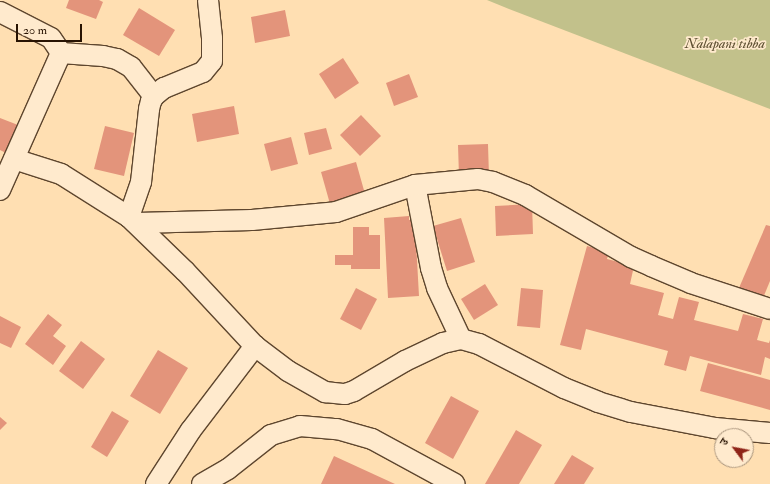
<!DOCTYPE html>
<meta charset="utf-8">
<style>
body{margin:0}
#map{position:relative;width:770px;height:484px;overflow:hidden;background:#ffdfb2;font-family:"IM FELL Double Pica","Noto Serif Devanagari",serif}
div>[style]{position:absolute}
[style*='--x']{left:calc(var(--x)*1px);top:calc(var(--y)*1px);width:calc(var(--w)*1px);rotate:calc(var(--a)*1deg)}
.green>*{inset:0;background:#c2c18b}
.building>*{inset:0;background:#e3947b}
.roads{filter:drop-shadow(1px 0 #5e462e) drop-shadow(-1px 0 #5e462e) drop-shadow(0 1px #5e462e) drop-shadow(0 -1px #5e462e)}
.street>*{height:20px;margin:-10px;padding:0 10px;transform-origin:10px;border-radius:10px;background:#ffeacd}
span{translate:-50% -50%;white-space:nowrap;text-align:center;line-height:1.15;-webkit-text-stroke:3.5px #ffeacd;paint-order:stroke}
.park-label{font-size:14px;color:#5e5032;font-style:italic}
.north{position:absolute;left:714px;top:428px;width:40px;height:40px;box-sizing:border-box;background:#ffeacd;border:1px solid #a9947c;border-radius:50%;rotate:302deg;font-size:11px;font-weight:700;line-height:16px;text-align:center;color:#281302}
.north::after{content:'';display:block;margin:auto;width:14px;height:18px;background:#8f2418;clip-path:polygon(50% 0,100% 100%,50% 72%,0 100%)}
.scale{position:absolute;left:16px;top:24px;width:66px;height:18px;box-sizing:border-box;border:2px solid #281302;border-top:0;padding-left:5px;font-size:12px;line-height:14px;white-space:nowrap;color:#281302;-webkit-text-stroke:3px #ffeacd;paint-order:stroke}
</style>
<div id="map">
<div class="green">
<div style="clip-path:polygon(487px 0,770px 0,770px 109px,509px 9px)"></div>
</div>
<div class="building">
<div style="clip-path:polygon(69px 0,99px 0,103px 2px,96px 19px,66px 8px)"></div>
<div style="clip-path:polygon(139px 8px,175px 30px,159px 56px,123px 35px)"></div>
<div style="clip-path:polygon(285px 10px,290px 36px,255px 43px,251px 17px)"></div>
<div style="clip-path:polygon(343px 58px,359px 83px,335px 99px,319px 74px)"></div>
<div style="clip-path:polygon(409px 74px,418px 97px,394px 106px,386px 83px)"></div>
<div style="clip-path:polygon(234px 106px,239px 134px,197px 142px,192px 114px)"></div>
<div style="clip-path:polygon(361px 115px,381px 136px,360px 156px,340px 135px)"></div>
<div style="clip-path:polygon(0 118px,18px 125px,6px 153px,0 150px)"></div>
<div style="clip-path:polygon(105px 126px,134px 133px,124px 176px,94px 169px)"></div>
<div style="clip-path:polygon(326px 128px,332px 149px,309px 155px,304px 133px)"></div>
<div style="clip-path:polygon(291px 137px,298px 164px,271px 171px,264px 144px)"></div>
<div style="clip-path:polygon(488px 144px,489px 177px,459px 177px,458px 145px)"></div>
<div style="clip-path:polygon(356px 162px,365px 194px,330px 204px,321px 172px)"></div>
<div style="clip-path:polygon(532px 204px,533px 234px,496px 236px,495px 206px)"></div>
<div style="clip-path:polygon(409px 216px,409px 220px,418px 220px,416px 242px,419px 296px,388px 298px,384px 218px)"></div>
<div style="clip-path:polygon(461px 218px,475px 262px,447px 271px,433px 226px)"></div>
<div style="clip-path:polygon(766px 225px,770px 226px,770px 281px,763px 298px,739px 288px)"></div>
<div style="clip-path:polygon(353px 227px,369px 227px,369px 235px,380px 235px,380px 269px,351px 269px,351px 265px,335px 265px,335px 255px,353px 255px)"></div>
<div style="clip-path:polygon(587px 246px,609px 252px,607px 259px,634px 266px,630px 284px,664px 293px,658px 315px,673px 319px,679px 297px,699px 302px,694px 320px,738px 331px,743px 314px,763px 319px,757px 340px,769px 343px,770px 340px,770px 359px,765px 357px,761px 375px,690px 356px,686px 371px,664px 365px,668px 351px,586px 329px,581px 350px,560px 345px)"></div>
<div style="clip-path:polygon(485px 284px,498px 305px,474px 320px,461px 299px)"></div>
<div style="clip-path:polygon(356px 288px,377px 299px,361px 330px,340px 319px)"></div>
<div style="clip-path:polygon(521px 288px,543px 290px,540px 328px,517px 326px)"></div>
<div style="clip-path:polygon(48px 314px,62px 325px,53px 336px,66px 346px,53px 365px,25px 344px)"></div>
<div style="clip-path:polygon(0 316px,21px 327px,11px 348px,0 343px)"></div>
<div style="clip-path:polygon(81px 341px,105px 359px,83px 389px,59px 371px)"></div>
<div style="clip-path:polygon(158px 350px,188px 368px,160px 414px,130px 396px)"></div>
<div style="clip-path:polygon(708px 363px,770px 380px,770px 410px,700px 391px)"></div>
<div style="clip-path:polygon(451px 396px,479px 411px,453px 459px,425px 443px)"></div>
<div style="clip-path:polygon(112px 411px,129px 421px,107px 457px,91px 447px)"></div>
<div style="clip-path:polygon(0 417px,7px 423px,0 430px)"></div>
<div style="clip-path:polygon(516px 430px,542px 445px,519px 484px,485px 484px)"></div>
<div style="clip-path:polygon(572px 455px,594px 468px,584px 484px,554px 484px)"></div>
<div style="clip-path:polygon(334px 456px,395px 484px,321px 484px)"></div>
</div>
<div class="roads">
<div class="street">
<div style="--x:0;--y:12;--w:57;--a:27"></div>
<div style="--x:51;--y:38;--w:18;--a:56"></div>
<div style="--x:61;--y:53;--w:150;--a:114"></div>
<div style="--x:61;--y:53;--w:42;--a:4.1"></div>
<div style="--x:103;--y:56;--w:14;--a:12"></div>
<div style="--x:117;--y:59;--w:16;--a:30"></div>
<div style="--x:131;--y:67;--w:37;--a:52"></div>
<div style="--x:14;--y:159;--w:49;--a:17.7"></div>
<div style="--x:61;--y:174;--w:80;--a:32.3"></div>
<div style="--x:129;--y:217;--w:78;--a:44"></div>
<div style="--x:185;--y:271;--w:103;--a:47"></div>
<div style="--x:255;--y:346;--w:41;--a:37.1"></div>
<div style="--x:288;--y:371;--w:43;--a:29.6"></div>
<div style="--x:325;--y:392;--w:20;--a:6"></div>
<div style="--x:345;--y:394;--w:9;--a:-18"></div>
<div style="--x:354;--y:391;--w:59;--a:-30.5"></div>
<div style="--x:405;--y:361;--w:42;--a:-25.3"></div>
<div style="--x:443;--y:343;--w:18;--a:-13"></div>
<div style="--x:461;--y:339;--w:19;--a:16"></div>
<div style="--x:479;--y:344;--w:96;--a:27.4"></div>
<div style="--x:564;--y:388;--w:37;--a:22"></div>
<div style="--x:598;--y:402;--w:34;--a:17"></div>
<div style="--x:631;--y:412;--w:86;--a:10.8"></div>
<div style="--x:715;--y:428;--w:55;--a:5.2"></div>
<div style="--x:415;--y:185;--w:85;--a:79.1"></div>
<div style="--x:431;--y:268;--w:21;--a:73"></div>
<div style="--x:437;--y:288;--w:56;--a:64.8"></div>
<div style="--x:129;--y:217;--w:37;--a:-71"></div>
<div style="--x:141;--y:182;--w:73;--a:-83.7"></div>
<div style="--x:149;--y:109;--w:8;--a:-76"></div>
<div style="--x:151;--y:101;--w:6;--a:-59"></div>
<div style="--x:154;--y:96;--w:13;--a:-39"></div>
<div style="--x:164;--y:88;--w:42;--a:-22.3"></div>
<div style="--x:203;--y:72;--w:14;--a:-51"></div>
<div style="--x:212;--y:61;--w:23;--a:-90"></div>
<div style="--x:212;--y:38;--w:38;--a:-96"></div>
<div style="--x:137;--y:223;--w:115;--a:-1.5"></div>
<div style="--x:252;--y:220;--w:84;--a:-5.4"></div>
<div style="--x:336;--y:212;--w:83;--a:-18.9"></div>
<div style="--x:415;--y:185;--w:63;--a:-5.4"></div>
<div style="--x:478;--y:179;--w:15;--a:11"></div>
<div style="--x:493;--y:182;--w:35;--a:22"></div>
<div style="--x:525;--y:195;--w:123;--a:30.3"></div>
<div style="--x:631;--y:257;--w:22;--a:24"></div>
<div style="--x:651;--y:266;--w:43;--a:23"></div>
<div style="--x:691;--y:283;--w:83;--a:18.2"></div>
<div style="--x:156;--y:484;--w:64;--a:-57.1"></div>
<div style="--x:191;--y:430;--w:106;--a:-52.7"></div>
<div style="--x:202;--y:484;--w:30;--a:-30"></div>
<div style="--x:228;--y:469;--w:55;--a:-38.3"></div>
<div style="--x:271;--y:435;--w:30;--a:-17"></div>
<div style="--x:300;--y:426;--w:37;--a:5"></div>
<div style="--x:337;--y:429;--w:36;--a:16"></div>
<div style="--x:372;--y:439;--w:94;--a:28.5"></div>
</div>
</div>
<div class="park-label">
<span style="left:725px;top:44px">Nalapani tibba</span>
</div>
<div class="north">उ</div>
<div class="scale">20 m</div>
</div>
